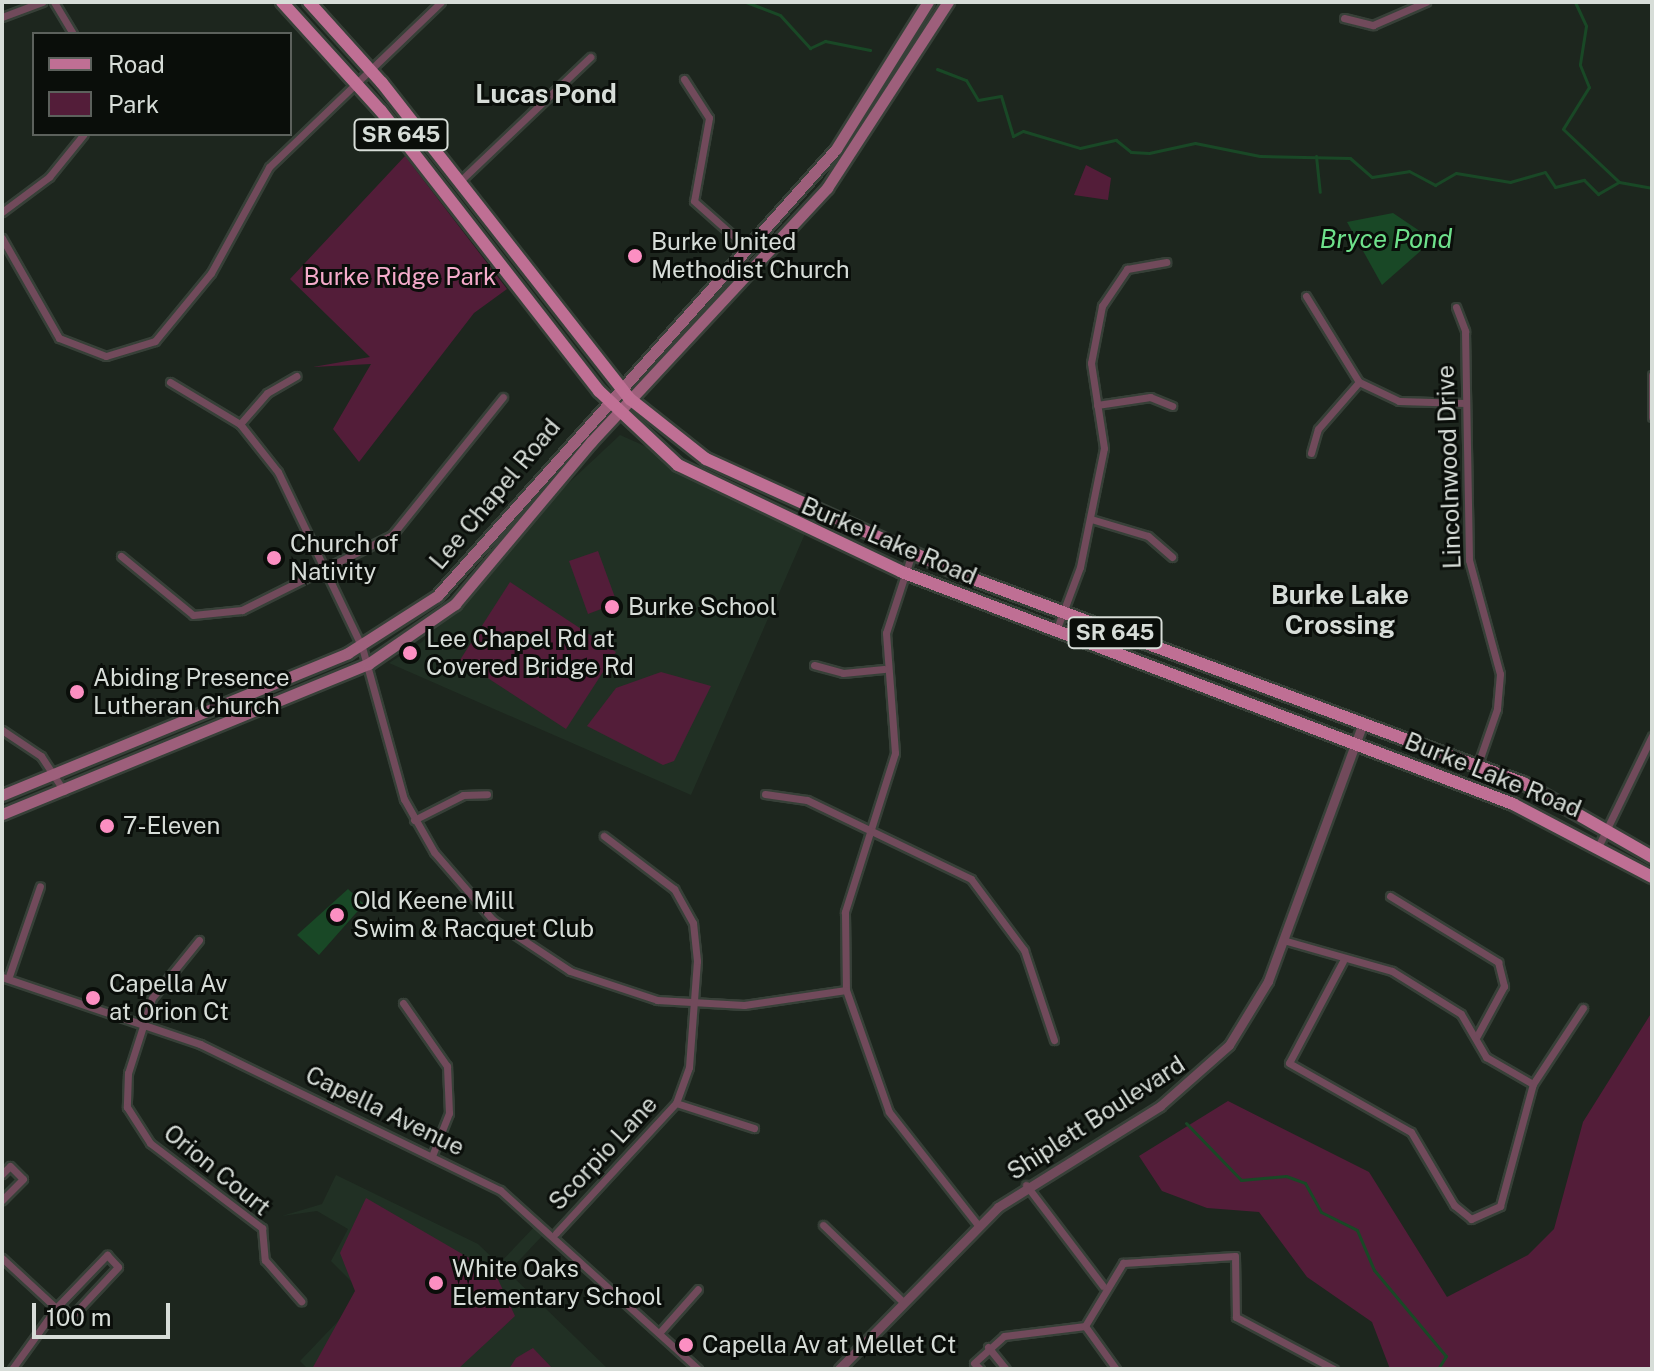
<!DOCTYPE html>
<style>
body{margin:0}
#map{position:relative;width:1654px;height:1371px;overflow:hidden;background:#1d261e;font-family:"Public Sans",sans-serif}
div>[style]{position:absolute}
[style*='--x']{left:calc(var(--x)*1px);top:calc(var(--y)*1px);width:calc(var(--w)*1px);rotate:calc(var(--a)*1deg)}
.built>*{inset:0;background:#213024}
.green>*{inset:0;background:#531d39}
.water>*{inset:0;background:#194826}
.stream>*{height:3px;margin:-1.5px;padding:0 1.5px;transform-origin:1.5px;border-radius:1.5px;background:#194826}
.roads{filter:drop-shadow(2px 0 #374038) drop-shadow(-2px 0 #374038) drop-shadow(0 2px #374038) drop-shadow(0 -2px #374038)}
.minor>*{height:7px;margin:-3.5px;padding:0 3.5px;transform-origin:3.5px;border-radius:3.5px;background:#714a5b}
.tertiary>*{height:9px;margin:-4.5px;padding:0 4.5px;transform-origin:4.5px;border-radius:4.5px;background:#714a5b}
.secondary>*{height:11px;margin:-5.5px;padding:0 5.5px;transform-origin:5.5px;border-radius:5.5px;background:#9d5f7b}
.primary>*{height:12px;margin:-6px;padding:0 6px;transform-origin:6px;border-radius:6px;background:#bf6f94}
.dots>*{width:22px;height:22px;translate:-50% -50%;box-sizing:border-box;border:4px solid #0a0e0a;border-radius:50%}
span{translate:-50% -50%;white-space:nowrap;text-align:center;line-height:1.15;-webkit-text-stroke:6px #0a0e0a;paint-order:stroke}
.shield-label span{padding:2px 6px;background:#0a0e0a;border:2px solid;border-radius:6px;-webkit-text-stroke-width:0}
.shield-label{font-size:22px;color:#d7ddd8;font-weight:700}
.poi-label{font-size:24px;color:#d7ddd8}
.left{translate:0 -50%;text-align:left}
.park-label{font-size:24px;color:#f5abcb}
.street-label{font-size:24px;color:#d7ddd8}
.neighbourhood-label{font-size:26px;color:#d7ddd8;font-weight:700}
.water-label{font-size:26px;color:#6ee18b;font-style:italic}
.frame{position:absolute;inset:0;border:4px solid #d7ddd8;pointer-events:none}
.legend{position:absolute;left:32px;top:32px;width:260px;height:104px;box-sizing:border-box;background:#0a0e0a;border:2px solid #5c615c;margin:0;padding:10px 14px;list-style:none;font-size:24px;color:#d7ddd8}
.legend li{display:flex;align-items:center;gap:16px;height:40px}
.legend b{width:40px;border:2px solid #5c615c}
.scale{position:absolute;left:32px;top:1303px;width:138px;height:36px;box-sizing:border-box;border:4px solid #d7ddd8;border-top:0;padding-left:10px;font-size:24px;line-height:28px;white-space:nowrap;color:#d7ddd8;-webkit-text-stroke:6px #0a0e0a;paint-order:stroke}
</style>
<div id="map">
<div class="built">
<div style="clip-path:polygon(620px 435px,811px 520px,691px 795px,389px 663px,422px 642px,511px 537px)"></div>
<div style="clip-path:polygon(336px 1175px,478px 1244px,499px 1264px,536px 1225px,544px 1234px,508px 1272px,608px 1369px,308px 1369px,300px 1361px,364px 1294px,331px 1261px,348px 1229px,317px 1211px,282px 1216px,322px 1204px)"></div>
</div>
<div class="green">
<div style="clip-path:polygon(405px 156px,507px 289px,474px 313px,359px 462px,333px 429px,371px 364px,313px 367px,370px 357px,290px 279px)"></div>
<div style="clip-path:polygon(1086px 165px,1111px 178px,1108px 200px,1074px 195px)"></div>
<div style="clip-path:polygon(598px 551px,617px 603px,588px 614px,569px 561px)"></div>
<div style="clip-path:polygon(510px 582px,616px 652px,566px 729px,460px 660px)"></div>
<div style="clip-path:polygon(661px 672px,711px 686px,674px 761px,663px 765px,587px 726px,616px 688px)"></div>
<div style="clip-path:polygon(1652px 1012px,1652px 1369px,1390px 1369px,1372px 1322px,1307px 1277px,1259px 1212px,1207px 1208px,1162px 1191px,1139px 1156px,1228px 1101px,1369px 1172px,1447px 1297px,1528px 1255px,1554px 1229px,1583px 1122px)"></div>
<div style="clip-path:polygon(366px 1198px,495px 1273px,515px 1316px,458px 1369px,312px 1369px,355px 1291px,340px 1253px)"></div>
<div style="clip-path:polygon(533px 1348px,553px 1369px,509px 1369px,516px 1358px)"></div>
</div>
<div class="water">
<div style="clip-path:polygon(1393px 213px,1433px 240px,1382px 285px,1347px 222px)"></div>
<div style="clip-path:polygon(348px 889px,364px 904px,319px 955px,297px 935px)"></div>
</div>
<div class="stream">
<div style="--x:746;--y:2;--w:36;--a:21"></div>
<div style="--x:780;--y:15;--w:45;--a:47.7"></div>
<div style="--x:810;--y:48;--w:17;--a:-25"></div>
<div style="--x:825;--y:41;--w:46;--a:11.3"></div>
<div style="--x:1575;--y:2;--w:26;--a:65"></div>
<div style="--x:1586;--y:26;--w:39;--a:99"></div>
<div style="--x:1580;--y:65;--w:24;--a:68"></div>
<div style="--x:1589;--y:87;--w:49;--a:121.8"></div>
<div style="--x:1563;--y:129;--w:77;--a:43.4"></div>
<div style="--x:937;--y:69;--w:31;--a:21"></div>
<div style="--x:966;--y:80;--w:23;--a:59"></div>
<div style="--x:978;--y:100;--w:23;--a:-10"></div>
<div style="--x:1001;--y:96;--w:42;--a:73.3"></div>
<div style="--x:1013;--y:136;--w:11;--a:-27"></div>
<div style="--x:1023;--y:131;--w:59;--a:16.6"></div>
<div style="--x:1080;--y:148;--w:37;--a:-13"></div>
<div style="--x:1116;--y:140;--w:19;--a:39"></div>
<div style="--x:1131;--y:152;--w:18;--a:3"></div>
<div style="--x:1149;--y:153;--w:47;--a:-12.3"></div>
<div style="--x:1195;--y:143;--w:66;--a:11.3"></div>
<div style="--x:1260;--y:156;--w:90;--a:1.3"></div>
<div style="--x:1350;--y:158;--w:29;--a:41"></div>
<div style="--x:1372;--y:177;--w:37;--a:-9"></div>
<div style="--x:1409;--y:171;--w:30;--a:28"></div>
<div style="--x:1435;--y:185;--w:24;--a:-30"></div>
<div style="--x:1456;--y:173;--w:55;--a:9.5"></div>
<div style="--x:1510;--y:182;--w:36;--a:-16"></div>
<div style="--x:1545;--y:172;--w:18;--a:56"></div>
<div style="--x:1555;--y:187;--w:30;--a:-14"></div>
<div style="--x:1584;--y:180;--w:20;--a:45"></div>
<div style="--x:1598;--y:194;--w:24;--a:-30"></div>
<div style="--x:1619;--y:182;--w:34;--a:10"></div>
<div style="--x:1316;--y:156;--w:36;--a:84"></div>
<div style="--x:1186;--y:1123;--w:79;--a:46"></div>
<div style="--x:1241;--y:1180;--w:45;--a:-5.1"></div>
<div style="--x:1286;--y:1176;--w:20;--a:20"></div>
<div style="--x:1305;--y:1183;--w:33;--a:61"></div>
<div style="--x:1321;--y:1212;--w:40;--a:26.6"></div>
<div style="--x:1357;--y:1230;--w:43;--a:67"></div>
<div style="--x:1374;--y:1270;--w:112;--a:50.1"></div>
<div style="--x:1446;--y:1356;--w:15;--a:122"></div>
</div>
<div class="roads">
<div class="minor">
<div style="--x:54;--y:2;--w:37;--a:59"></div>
<div style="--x:2;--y:17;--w:43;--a:-20.6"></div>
<div style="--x:1344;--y:18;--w:30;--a:14"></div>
<div style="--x:1373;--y:25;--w:58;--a:-23.5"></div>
<div style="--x:684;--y:79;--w:46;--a:57.3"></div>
<div style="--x:709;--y:118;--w:84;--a:100.2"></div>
<div style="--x:694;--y:201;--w:71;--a:41.6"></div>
<div style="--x:460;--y:181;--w:180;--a:-43.6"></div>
<div style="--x:2;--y:212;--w:59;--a:-36.7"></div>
<div style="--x:49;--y:177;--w:55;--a:-50.9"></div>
<div style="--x:2;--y:238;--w:115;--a:60.3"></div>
<div style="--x:59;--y:338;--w:50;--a:21"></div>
<div style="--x:106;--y:356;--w:51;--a:-17"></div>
<div style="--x:155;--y:341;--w:88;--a:-50.5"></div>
<div style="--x:211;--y:273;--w:121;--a:-61.3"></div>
<div style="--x:269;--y:167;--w:238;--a:-43.8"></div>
<div style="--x:1306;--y:296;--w:101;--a:58.4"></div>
<div style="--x:1359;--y:382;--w:44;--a:25.4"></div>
<div style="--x:1399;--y:401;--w:66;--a:1.7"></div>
<div style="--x:1456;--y:307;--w:26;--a:69"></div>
<div style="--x:1465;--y:331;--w:229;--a:89"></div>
<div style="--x:1469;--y:560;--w:118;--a:74.8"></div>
<div style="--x:1500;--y:674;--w:35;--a:95"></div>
<div style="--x:1497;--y:709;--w:58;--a:109.1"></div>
<div style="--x:1652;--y:375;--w:42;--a:90"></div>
<div style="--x:170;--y:382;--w:82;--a:31"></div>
<div style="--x:240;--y:424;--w:61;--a:51.6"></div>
<div style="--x:278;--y:472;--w:194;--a:64.4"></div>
<div style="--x:362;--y:647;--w:158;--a:74.6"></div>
<div style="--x:404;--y:799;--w:61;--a:60.5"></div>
<div style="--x:434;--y:852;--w:90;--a:49.1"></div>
<div style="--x:493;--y:920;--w:92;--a:33.5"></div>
<div style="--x:570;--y:971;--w:92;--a:18.4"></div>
<div style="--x:657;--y:1000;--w:87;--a:3.3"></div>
<div style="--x:744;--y:1005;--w:103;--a:-8.4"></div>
<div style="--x:1097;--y:405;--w:54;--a:-8.6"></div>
<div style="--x:1150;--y:397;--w:24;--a:22"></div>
<div style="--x:240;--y:424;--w:41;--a:-48.9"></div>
<div style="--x:267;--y:393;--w:34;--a:-30"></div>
<div style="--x:1311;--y:453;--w:25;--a:-74"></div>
<div style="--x:1318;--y:429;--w:62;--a:-48.9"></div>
<div style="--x:1091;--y:519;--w:59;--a:16.6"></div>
<div style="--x:1148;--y:536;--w:32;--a:41"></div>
<div style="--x:912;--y:553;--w:84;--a:108"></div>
<div style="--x:886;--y:633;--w:120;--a:85.7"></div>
<div style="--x:895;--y:753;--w:167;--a:107.5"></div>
<div style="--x:845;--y:912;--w:78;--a:89.3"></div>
<div style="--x:846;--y:990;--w:129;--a:70.6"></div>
<div style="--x:889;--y:1112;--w:142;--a:51.8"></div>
<div style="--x:121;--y:556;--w:93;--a:39.3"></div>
<div style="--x:193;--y:615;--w:49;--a:-5.8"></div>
<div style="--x:242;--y:610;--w:168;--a:-26.6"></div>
<div style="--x:392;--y:535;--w:177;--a:-51.2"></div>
<div style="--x:1056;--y:631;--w:68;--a:-69.4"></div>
<div style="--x:1080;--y:567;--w:121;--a:-78.6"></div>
<div style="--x:1104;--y:448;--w:86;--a:-98.7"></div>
<div style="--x:1091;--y:363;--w:58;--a:-79.1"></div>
<div style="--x:1102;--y:306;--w:45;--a:-56"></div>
<div style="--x:1127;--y:269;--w:40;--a:-10"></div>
<div style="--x:814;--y:665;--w:30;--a:15"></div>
<div style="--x:843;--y:673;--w:41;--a:-5.6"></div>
<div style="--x:2;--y:730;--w:47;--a:33.7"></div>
<div style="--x:41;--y:756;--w:42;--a:56.7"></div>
<div style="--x:765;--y:794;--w:42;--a:8.1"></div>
<div style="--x:807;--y:800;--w:182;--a:25.7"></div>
<div style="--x:971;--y:879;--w:89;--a:53.3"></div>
<div style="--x:1024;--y:950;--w:95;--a:71.6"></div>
<div style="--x:414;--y:820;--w:55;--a:-27"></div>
<div style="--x:463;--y:795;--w:24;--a:-2"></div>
<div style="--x:1599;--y:845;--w:121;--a:-64.1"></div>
<div style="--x:1390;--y:896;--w:127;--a:31.4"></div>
<div style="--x:1498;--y:962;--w:25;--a:76"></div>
<div style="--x:1504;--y:986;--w:57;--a:118.4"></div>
<div style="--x:199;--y:940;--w:75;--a:129"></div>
<div style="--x:152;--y:998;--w:79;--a:107.7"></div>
<div style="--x:128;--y:1073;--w:34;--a:92"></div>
<div style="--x:127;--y:1107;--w:43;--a:57.4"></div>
<div style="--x:150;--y:1143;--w:141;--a:37.2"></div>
<div style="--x:262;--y:1228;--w:32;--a:85"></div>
<div style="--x:265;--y:1260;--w:55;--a:48.7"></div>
<div style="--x:1283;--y:940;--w:113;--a:15.9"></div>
<div style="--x:1392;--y:971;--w:81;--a:31.9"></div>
<div style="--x:1461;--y:1014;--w:50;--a:59.8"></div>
<div style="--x:1486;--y:1057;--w:54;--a:29.9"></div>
<div style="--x:1343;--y:961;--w:115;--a:117.9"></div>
<div style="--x:1289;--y:1063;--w:140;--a:29.5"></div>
<div style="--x:1411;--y:1132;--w:85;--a:59.5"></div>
<div style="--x:1454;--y:1205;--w:22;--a:39"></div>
<div style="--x:1471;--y:1219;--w:32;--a:-24"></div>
<div style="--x:1500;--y:1206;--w:126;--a:-74.9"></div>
<div style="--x:1533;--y:1084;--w:91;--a:-56.7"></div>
<div style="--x:2;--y:977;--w:209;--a:18.7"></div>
<div style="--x:200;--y:1044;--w:334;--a:26"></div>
<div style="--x:500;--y:1190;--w:267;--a:42.1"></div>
<div style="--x:8;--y:979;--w:98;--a:-71"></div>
<div style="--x:403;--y:1003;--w:77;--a:55.1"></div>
<div style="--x:447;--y:1066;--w:47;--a:87.6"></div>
<div style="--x:449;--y:1113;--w:46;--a:111.6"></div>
<div style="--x:676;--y:1103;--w:82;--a:17.8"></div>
<div style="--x:2;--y:1174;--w:11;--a:-45"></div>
<div style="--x:10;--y:1166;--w:18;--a:45"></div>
<div style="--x:23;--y:1179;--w:30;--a:135"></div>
<div style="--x:1026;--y:1185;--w:127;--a:52.7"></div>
<div style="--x:823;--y:1225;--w:111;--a:43.9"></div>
<div style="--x:556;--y:1233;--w:177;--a:-47.3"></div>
<div style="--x:676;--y:1103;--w:38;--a:-70"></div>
<div style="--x:689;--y:1067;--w:106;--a:-85.7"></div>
<div style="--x:697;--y:961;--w:38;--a:-96"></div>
<div style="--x:693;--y:923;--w:39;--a:-119"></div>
<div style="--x:674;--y:889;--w:88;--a:-142.9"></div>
<div style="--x:2;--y:1258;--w:74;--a:42.8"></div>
<div style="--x:660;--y:1332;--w:57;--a:-48.5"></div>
<div style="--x:988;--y:1347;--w:28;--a:51"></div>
<div style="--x:12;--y:1369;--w:75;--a:-54.2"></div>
<div style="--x:56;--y:1308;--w:74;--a:-46.1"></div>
<div style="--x:107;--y:1255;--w:16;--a:47"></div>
<div style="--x:118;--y:1267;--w:69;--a:133.2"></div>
<div style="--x:71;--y:1317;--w:16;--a:-133"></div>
<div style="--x:980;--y:1369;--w:8;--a:-135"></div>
<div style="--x:974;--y:1363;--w:40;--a:-42"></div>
<div style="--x:1004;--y:1336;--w:82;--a:-7"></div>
<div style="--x:1116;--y:1369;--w:53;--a:-125.8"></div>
<div style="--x:1085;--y:1326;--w:74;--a:-58.9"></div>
<div style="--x:1123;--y:1263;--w:112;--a:-3.6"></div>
<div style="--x:1235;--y:1256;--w:61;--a:89.1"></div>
<div style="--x:1236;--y:1317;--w:111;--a:28"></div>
</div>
<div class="tertiary">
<div style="--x:839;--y:1369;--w:227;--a:-45.5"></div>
<div style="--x:998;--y:1207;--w:191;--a:-31.9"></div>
<div style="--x:1160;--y:1106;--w:92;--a:-41.5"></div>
<div style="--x:1229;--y:1045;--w:75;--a:-58.6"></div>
<div style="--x:1268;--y:981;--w:275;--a:-69.8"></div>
</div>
<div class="secondary">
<div style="--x:2;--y:795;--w:374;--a:-22.3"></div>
<div style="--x:348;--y:653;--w:106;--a:-32.6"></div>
<div style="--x:437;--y:596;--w:599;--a:-48.25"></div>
<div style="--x:836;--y:149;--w:173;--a:-58"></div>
<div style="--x:2;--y:814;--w:396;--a:-22.3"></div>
<div style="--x:368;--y:664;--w:106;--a:-34.6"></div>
<div style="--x:455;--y:604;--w:212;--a:-50"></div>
<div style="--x:591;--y:442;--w:347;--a:-47.1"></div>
<div style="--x:827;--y:188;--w:222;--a:-57"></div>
</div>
<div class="primary">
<div style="--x:282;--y:2;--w:147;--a:47.8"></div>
<div style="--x:381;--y:111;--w:355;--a:52.1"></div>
<div style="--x:599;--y:391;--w:108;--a:43.1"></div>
<div style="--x:678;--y:465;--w:248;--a:25.5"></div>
<div style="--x:902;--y:572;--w:654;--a:20.79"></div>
<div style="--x:1513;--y:804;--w:157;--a:27.7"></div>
<div style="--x:309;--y:2;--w:109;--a:48"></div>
<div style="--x:382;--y:83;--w:402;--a:51.9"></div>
<div style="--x:630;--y:399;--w:97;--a:38.3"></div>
<div style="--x:706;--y:459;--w:279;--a:24.4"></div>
<div style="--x:960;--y:574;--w:601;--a:20.37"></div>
<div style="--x:1523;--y:783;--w:149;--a:29.8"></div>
</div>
</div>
<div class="dots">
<div style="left:635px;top:256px;background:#fc8fc2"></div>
<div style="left:274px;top:558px;background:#fc8fc2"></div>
<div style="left:612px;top:607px;background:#fc8fc2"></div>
<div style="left:410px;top:653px;background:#fc8fc2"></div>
<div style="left:77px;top:692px;background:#fc8fc2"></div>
<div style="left:107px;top:826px;background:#fc8fc2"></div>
<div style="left:337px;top:915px;background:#fc8fc2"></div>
<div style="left:93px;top:998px;background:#fc8fc2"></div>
<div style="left:436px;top:1283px;background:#fc8fc2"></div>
<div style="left:686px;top:1345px;background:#fc8fc2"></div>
</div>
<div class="shield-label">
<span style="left:401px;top:135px">SR 645</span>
<span style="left:1115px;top:633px">SR 645</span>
</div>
<div class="poi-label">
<span class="left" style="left:651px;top:256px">Burke United<br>Methodist Church</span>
<span class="left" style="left:290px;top:558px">Church of<br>Nativity</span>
<span class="left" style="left:628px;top:607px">Burke School</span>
<span class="left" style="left:426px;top:653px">Lee Chapel Rd at<br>Covered Bridge Rd</span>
<span class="left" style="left:93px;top:692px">Abiding Presence<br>Lutheran Church</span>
<span class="left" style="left:123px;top:826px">7-Eleven</span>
<span class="left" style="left:353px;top:915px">Old Keene Mill<br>Swim &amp; Racquet Club</span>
<span class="left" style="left:109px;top:998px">Capella Av<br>at Orion Ct</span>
<span class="left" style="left:452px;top:1283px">White Oaks<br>Elementary School</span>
<span class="left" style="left:702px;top:1345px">Capella Av at Mellet Ct</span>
</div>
<div class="park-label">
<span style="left:400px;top:277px">Burke Ridge Park</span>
</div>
<div class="street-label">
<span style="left:1449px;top:467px;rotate:-92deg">Lincolnwood Drive</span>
<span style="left:495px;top:494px;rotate:-50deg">Lee Chapel Road</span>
<span style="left:889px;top:541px;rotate:23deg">Burke Lake Road</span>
<span style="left:1493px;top:775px;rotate:22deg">Burke Lake Road</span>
<span style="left:385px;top:1111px;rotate:26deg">Capella Avenue</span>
<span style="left:1096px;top:1118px;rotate:-33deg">Shiplett Boulevard</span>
<span style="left:603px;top:1153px;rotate:-47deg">Scorpio Lane</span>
<span style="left:217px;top:1170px;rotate:39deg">Orion Court</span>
</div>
<div class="neighbourhood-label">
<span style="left:546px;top:94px">Lucas Pond</span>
<span style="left:1340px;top:610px">Burke Lake<br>Crossing</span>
</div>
<div class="water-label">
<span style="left:1386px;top:239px">Bryce Pond</span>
</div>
<div class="frame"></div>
<ul class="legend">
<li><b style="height:10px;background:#bf6f94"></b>Road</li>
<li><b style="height:22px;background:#531d39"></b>Park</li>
</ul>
<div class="scale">100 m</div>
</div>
